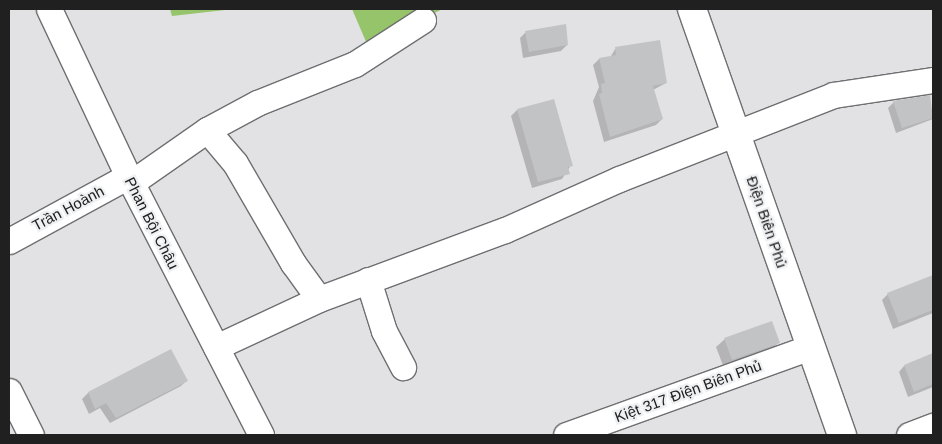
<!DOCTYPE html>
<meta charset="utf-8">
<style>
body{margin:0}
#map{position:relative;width:942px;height:444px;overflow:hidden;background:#e2e2e5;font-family:Arial,sans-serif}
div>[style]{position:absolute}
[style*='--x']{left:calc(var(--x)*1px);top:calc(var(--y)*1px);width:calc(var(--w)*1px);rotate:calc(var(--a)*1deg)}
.forest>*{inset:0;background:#96c46a}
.shadow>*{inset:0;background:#0003}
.building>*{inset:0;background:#c2c3c5}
.roads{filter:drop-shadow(1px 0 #6e6f71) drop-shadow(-1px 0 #6e6f71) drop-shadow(0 1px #6e6f71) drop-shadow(0 -1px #6e6f71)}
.minor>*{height:25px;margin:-12.5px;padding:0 12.5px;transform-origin:12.5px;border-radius:12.5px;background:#fff}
.major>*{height:28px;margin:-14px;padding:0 14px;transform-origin:14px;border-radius:14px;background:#fff}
span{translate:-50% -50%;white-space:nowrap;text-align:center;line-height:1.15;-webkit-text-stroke:4.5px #eff0f2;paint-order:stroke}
.street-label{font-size:15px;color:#202021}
.frame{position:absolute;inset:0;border:10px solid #202021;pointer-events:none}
</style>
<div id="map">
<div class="forest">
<div style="clip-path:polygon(170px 9px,234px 9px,172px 16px)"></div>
<div style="clip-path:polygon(352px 9px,443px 9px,367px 44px)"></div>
</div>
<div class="shadow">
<div style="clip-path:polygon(526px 32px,567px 45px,561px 51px,523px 58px,520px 38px)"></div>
<div style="clip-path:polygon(615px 49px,666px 83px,653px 90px,662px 119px,656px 125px,604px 142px,593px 101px,599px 87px,593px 65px,599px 59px,610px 58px)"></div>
<div style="clip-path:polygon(929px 96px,933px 119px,896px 133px,888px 108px,894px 102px)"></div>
<div style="clip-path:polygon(517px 110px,571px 165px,562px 179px,532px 188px,511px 116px)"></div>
<div style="clip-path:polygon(933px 276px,933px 313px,893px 329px,882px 300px,888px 294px)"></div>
<div style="clip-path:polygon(725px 339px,778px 343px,770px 351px,724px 368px,716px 347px)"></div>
<div style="clip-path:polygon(171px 351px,187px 380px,181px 386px,110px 423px,100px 408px,89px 414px,82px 399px,88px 393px)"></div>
<div style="clip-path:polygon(930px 356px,933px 387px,908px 397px,899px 372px,904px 366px)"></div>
</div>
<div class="building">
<div style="clip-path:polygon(566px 24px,568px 45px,529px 52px,525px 31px)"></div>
<div style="clip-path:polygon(660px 40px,667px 83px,653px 86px,663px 119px,610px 137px,599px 94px,602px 93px,601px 84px,605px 83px,599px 58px,616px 55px,615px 47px)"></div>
<div style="clip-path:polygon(930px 95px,933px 118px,902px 128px,893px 101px)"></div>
<div style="clip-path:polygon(554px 99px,573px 166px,568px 167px,570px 174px,538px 182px,517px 109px)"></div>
<div style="clip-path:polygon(933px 275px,933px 310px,899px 323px,887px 293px)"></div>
<div style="clip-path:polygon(772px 321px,780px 343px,732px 360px,724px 338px)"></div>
<div style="clip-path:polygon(171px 349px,188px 381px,116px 418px,106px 403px,95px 409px,88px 392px)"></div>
<div style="clip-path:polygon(933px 353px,933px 384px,914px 392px,904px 365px)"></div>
</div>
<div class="roads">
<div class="minor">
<div style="--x:49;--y:9;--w:185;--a:64.7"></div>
<div style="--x:128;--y:176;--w:291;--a:62.8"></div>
<div style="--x:207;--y:130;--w:43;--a:49.7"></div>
<div style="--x:235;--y:163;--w:116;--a:59.9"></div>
<div style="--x:293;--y:263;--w:44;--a:54.2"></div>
<div style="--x:131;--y:183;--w:93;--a:-34.9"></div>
<div style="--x:207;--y:130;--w:57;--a:-28.4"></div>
<div style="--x:257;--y:103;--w:105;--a:-21.7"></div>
<div style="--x:355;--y:64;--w:81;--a:-32.9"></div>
<div style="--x:9;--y:241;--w:136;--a:-28.6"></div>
<div style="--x:368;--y:280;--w:53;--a:72.6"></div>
<div style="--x:384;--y:331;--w:41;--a:62.2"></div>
<div style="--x:216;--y:347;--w:114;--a:-25"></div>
<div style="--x:319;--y:299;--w:198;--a:-20.4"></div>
<div style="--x:505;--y:230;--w:125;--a:-24.1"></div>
<div style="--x:619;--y:179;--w:230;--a:-21.4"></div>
<div style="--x:833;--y:95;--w:101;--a:-8.5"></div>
<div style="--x:9;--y:391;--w:49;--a:63.4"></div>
<div style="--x:566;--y:435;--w:260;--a:-19.8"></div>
<div style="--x:909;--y:435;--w:26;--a:-21"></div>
</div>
<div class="major">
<div style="--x:692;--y:9;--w:452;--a:70.6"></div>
</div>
</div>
<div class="street-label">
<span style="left:68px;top:208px;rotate:-28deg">Trần Hoành</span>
<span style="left:767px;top:222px;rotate:71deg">Điện Biên Phủ</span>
<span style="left:152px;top:223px;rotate:63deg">Phan Bội Châu</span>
<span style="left:688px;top:391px;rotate:-20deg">Kiệt 317 Điện Biên Phủ</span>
</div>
<div class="frame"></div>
</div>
